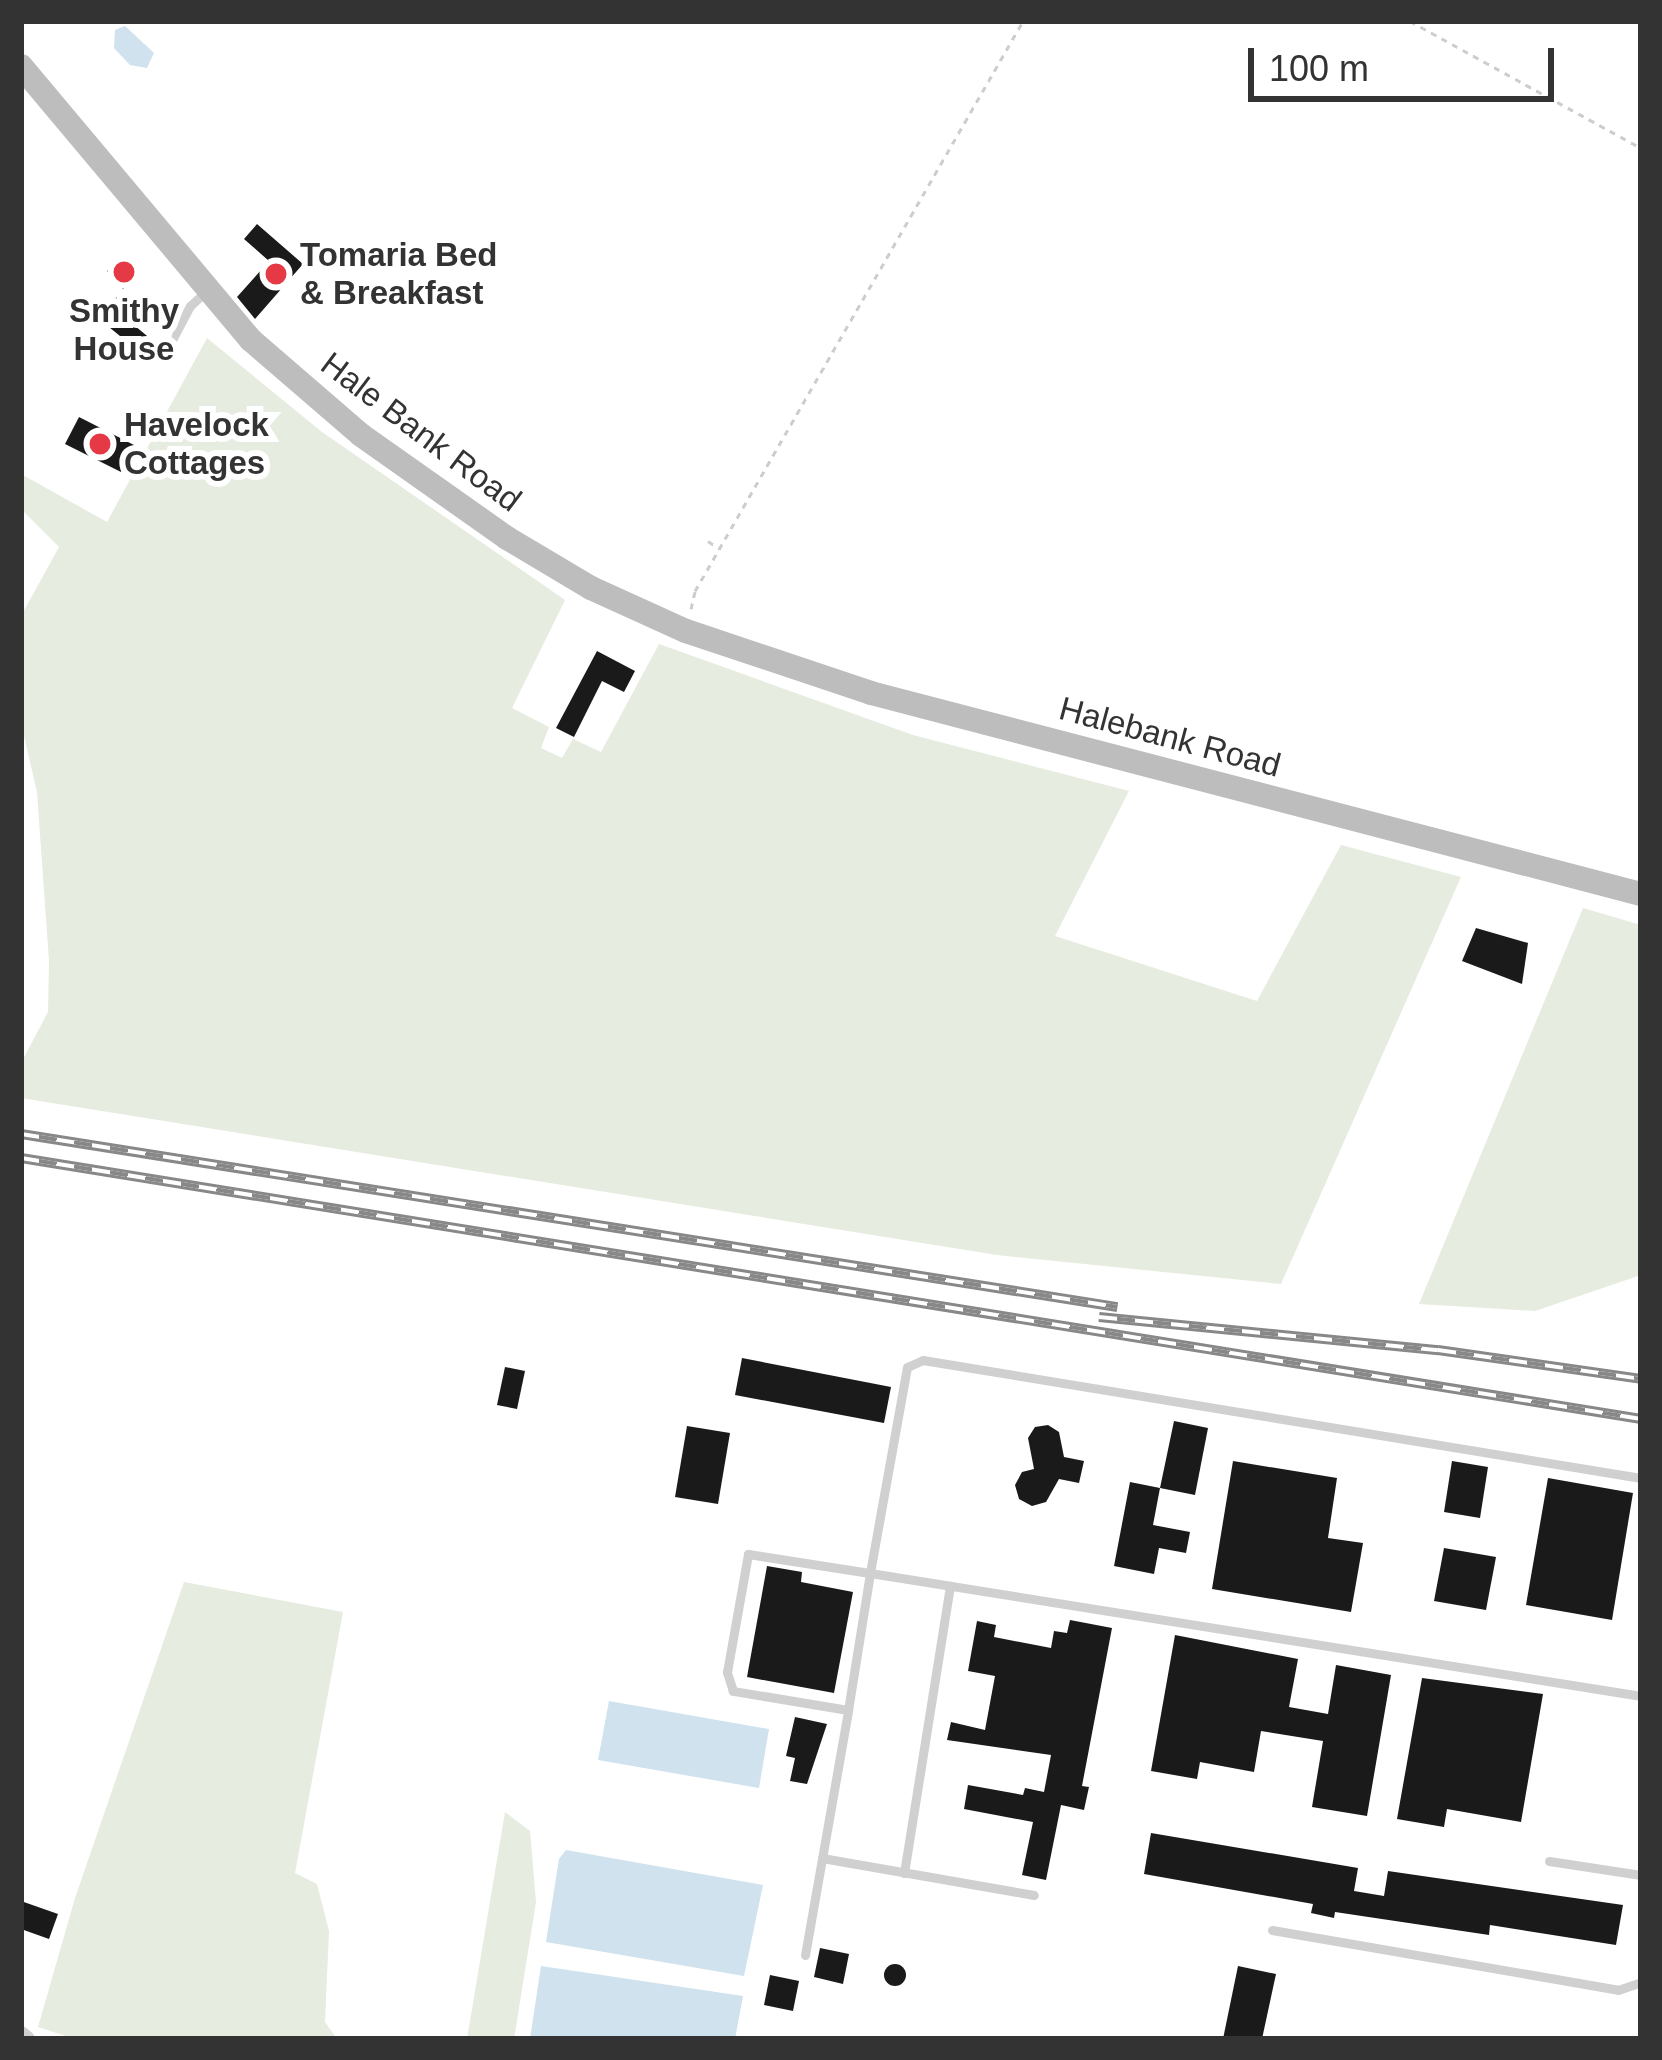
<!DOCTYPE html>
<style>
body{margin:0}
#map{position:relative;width:1662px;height:2060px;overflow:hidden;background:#fff;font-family:Arial,sans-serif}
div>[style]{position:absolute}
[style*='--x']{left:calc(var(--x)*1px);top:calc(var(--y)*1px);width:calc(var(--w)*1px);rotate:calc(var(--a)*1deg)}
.green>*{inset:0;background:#e6ecdf}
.water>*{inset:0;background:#cfe2ee}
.building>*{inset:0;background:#1a1a1a}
.round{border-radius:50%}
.path>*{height:3px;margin-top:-1.5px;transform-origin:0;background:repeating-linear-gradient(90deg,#cdcdcd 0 6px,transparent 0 12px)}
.lane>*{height:9px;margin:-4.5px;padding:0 4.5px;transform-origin:4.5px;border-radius:4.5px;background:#d0d0d0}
.street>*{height:16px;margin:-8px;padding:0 8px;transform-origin:8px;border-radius:8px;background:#d0d0d0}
.secondary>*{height:24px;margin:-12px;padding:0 12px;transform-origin:12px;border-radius:12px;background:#bdbdbd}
.rail>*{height:10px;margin-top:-5px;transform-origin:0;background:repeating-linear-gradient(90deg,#fff 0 18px,#888 0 36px);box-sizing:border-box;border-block:3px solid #888}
.dots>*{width:33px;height:33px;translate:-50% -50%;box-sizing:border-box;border:6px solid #fff;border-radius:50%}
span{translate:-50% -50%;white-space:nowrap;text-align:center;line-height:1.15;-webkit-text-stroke:12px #fff;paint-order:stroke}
.poi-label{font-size:33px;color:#333;font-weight:700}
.left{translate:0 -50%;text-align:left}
.street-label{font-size:33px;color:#333}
.frame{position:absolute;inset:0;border:24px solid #333;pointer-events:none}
.scale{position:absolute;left:1248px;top:48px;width:306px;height:54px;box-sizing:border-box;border:6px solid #333;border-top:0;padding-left:15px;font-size:36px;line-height:42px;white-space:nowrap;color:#333;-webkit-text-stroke:9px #fff;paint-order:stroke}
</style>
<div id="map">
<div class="green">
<div style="clip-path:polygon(207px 338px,322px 432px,565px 600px,512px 708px,549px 727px,541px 748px,562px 758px,573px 739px,601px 752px,659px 644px,913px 735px,1129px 791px,1055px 936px,1257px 1001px,1341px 845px,1461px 877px,1281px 1284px,997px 1255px,21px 1098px,21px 1063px,48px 1012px,49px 961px,37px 792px,21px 723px,21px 616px,59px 547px,21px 509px,21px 474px,107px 522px)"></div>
<div style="clip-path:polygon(1583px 908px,1641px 925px,1641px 1275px,1535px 1311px,1419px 1304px)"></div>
<div style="clip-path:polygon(184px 1582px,343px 1612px,295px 1873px,317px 1884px,329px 1931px,325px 2022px,337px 2039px,75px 2039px,38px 2027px,75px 1898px)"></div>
<div style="clip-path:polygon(505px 1812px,530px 1831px,536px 1902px,514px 2039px,467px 2039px)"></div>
</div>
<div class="water">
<div style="clip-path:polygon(125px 26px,154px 53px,147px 68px,130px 65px,114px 48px,115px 30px)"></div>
<div style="clip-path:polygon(609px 1701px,769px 1729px,759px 1788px,598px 1760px)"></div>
<div style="clip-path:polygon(566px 1850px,763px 1885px,744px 1976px,546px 1942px,559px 1859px)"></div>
<div style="clip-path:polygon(541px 1966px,743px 1996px,735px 2039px,530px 2039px)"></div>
</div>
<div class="building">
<div style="clip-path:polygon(257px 224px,303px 264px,255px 319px,237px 297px,269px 261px,244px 239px)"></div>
<div style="clip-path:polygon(124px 256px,140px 274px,123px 289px,107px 271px)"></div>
<div style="clip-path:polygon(120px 293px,133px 304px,123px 316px,152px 340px,141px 353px,99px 319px)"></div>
<div style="clip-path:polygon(79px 417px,134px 445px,121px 472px,65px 444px)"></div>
<div style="clip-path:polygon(597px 651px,635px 671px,624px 692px,602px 681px,574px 737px,556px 728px)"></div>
<div style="clip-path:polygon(1476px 928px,1528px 943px,1522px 984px,1462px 961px)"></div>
<div style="clip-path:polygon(742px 1358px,891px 1387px,884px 1423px,735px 1395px)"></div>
<div style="clip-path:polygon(505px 1367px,525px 1371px,517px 1409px,497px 1405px)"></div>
<div style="clip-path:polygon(1174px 1421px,1208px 1428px,1195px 1495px,1160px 1488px)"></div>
<div style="clip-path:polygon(1048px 1425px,1059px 1432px,1064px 1457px,1084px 1461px,1079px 1483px,1059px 1479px,1046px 1502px,1032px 1506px,1019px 1499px,1015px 1485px,1022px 1472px,1034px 1469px,1028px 1438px,1035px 1427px)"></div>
<div style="clip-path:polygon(687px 1426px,730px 1433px,718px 1504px,675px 1497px)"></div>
<div style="clip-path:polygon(1233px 1461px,1337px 1478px,1328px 1538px,1363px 1543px,1351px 1612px,1212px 1589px)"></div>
<div style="clip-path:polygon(1452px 1461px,1488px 1467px,1480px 1518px,1444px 1512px)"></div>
<div style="clip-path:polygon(1548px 1478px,1633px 1493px,1612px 1620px,1526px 1605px)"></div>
<div style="clip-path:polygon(1130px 1482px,1160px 1488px,1153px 1525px,1190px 1532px,1186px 1553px,1159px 1548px,1154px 1574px,1114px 1566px)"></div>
<div style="clip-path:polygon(1444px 1548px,1496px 1557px,1486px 1610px,1434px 1601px)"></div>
<div style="clip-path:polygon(767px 1566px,802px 1572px,801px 1582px,853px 1592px,834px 1693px,747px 1677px)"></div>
<div style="clip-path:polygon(1070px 1620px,1112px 1628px,1082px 1786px,1089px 1787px,1084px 1810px,1061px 1805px,1046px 1880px,1022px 1875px,1033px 1822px,964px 1809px,968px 1785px,1023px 1795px,1025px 1788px,1044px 1792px,1051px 1755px,947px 1740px,951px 1722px,985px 1730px,995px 1676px,968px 1671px,977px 1621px,996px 1625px,994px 1637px,1051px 1648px,1054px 1631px,1067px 1633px)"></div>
<div style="clip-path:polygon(1175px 1635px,1298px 1659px,1289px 1707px,1328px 1714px,1336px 1665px,1391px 1675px,1367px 1816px,1312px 1807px,1323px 1741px,1261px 1731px,1254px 1772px,1200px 1762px,1197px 1779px,1151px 1771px)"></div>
<div style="clip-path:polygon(1422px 1678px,1543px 1694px,1521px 1822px,1447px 1809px,1444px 1827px,1397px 1819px)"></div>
<div style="clip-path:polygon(795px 1717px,827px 1724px,807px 1784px,790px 1781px,795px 1758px,786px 1756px)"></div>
<div style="clip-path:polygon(1151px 1833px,1358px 1868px,1354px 1891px,1384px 1896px,1388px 1871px,1623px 1905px,1616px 1945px,1490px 1925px,1489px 1935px,1335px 1912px,1334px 1918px,1311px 1913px,1313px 1904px,1144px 1874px)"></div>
<div style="clip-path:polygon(21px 1901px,58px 1914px,49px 1939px,21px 1929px)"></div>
<div style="clip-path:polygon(820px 1948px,849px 1954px,843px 1984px,814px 1977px)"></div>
<div class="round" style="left:884px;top:1964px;width:22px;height:22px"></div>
<div style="clip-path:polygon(1238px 1966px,1276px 1974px,1262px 2039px,1223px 2039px)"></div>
<div style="clip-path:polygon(770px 1975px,799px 1981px,793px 2011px,764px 2005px)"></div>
</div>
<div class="path">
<div style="--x:1410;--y:21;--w:264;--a:28.8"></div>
<div style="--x:708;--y:541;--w:12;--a:35"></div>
<div style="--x:691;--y:609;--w:18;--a:-77"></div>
<div style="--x:695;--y:591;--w:658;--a:-60.08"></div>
</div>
<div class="lane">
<div style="--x:162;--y:359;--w:60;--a:-62.2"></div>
<div style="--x:190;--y:306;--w:22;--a:-43"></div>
<div style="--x:1641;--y:1478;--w:728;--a:-170.67"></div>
<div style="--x:923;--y:1360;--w:17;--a:156"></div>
<div style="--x:907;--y:1367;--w:209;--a:100.2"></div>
<div style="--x:870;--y:1573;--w:139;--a:99.1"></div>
<div style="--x:848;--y:1710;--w:117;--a:-170.6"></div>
<div style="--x:733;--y:1691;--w:20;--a:-108"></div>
<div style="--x:727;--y:1672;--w:120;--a:-79.9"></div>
<div style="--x:748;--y:1554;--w:123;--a:8.9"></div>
<div style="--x:870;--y:1573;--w:781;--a:9.06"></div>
<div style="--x:822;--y:1858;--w:215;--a:9.9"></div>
<div style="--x:1549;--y:1861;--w:93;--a:8.7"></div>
<div style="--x:904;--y:1873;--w:291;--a:-80.9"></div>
<div style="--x:1272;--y:1930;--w:351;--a:9.8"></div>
<div style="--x:1618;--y:1990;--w:24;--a:-19"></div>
<div style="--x:805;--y:1955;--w:249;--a:-80"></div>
</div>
<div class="street">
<div style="--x:21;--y:2034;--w:8;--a:40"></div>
</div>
<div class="secondary">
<div style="--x:21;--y:66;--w:358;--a:50"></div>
<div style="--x:251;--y:340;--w:145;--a:40.8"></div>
<div style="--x:361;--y:435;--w:179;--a:35.2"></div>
<div style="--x:507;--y:538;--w:98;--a:30.8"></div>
<div style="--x:591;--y:588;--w:104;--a:24.4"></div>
<div style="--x:686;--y:631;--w:195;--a:18.5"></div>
<div style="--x:871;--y:693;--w:796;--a:14.63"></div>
</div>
<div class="rail">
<div style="--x:21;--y:1134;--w:1110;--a:8.97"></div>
<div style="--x:21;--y:1158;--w:1641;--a:9.15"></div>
<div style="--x:1099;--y:1317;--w:341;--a:5.6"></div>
<div style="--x:1438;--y:1350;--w:205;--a:8.1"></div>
</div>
<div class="dots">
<div style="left:124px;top:272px;background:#e63946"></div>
<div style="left:276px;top:274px;background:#e63946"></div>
<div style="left:100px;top:444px;background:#e63946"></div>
</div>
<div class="poi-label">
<span class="left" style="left:300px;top:274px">Tomaria Bed<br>&amp; Breakfast</span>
<span style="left:124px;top:330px">Smithy<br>House</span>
<span class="left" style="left:124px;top:444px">Havelock<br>Cottages</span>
</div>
<div class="street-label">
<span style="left:421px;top:432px;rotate:37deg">Hale Bank Road</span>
<span style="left:1170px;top:737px;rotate:15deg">Halebank Road</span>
</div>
<div class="frame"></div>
<div class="scale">100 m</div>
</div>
